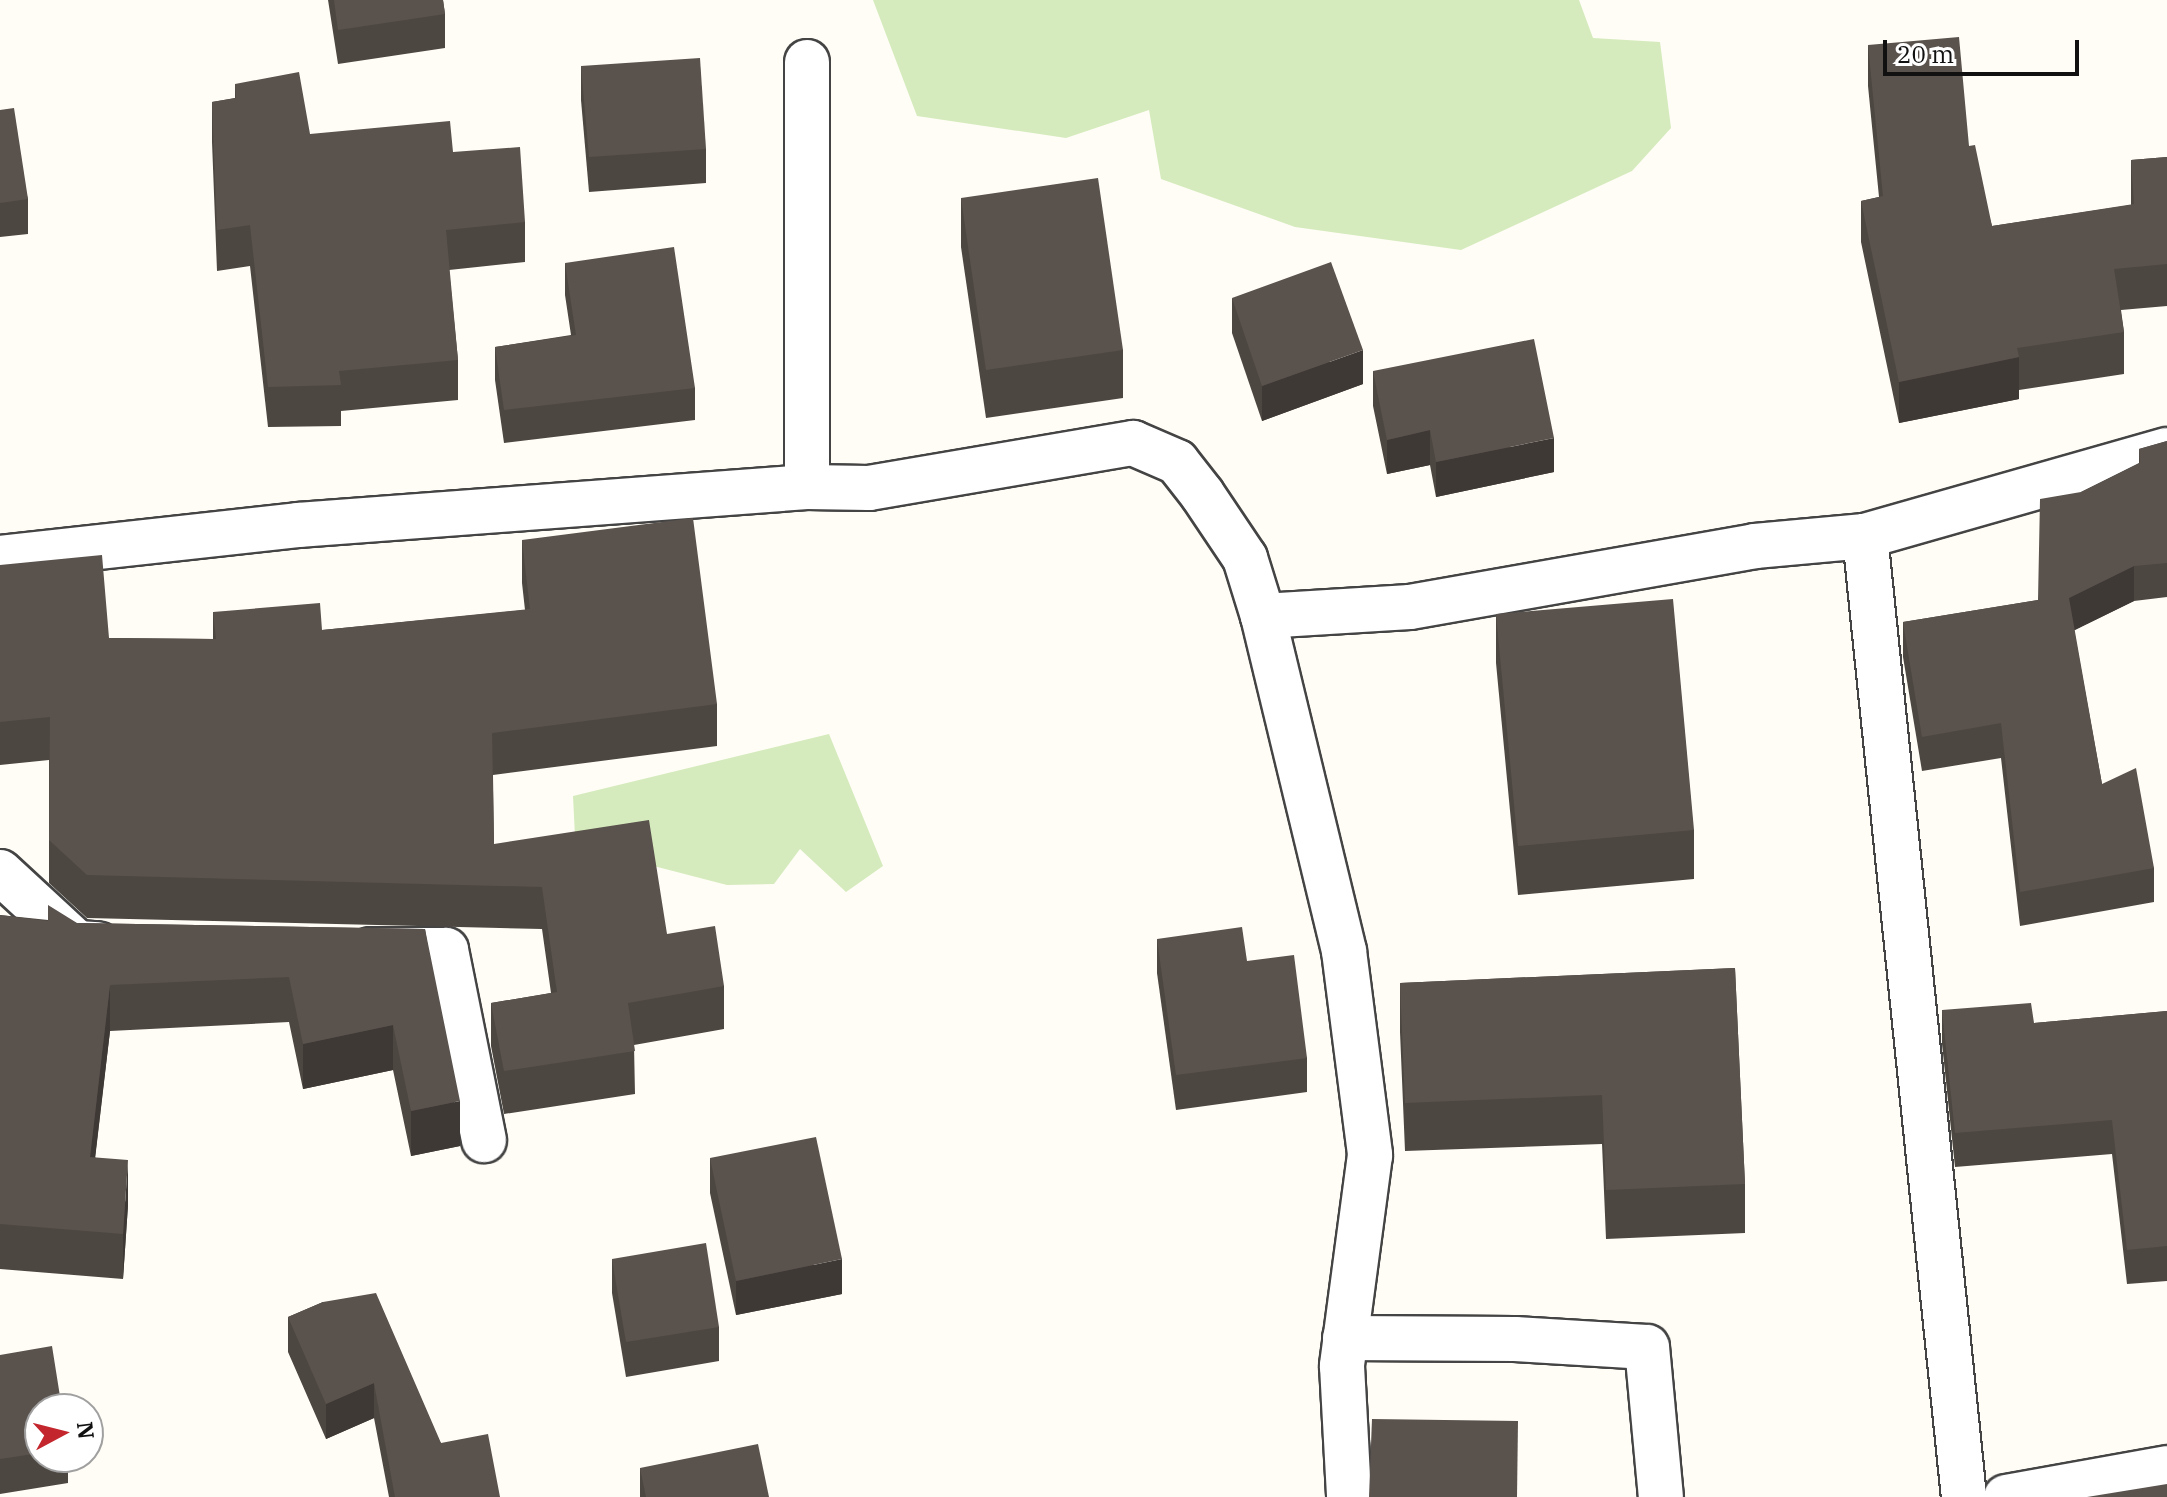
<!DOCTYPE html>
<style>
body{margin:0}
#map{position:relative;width:2167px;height:1497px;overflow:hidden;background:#fffdf5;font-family:"IBM Plex Serif",serif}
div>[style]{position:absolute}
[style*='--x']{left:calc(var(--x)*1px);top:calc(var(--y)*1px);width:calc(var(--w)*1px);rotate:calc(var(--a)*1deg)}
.green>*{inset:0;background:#d5ebbd}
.roads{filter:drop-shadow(2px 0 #444) drop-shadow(-2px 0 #444) drop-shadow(0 2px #444) drop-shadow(0 -2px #444)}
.minor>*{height:44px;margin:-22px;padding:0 22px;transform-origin:22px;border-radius:22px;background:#fff}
.wall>*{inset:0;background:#4d4742}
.shaded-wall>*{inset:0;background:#3f3936}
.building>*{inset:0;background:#5a524d}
span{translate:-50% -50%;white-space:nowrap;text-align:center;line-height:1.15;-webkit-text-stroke:8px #fff;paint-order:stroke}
.north{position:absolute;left:24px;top:1393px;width:80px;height:80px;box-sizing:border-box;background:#fff;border:2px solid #a0a0a0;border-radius:50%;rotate:83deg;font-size:22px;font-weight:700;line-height:32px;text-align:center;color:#111}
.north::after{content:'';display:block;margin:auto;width:28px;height:36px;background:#c4262e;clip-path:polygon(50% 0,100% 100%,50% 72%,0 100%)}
.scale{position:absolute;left:1883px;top:40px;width:196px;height:36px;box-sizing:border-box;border:4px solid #111;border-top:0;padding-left:10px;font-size:24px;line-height:28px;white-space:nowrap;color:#111;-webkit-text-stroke:6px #fff;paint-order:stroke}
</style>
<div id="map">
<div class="green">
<div style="clip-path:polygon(873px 0,1579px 0,1593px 38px,1660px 42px,1671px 128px,1632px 171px,1461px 250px,1295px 227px,1161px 179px,1149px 110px,1066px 138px,917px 116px)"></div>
<div style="clip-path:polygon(829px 734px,883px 866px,846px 892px,800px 849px,774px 884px,727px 885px,646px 864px,576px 857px,573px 796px)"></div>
</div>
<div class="roads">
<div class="minor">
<div style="--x:807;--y:62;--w:425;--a:90"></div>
<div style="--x:1865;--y:536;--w:966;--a:84.12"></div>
<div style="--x:0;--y:558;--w:300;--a:-6.3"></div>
<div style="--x:298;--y:525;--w:510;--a:-4.27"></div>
<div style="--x:807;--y:487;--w:62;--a:0.9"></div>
<div style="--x:869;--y:488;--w:268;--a:-9.7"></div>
<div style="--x:1133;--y:443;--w:48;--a:23.4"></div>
<div style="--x:1177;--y:462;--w:41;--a:52"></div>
<div style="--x:1202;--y:494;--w:77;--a:56.1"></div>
<div style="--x:1245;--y:558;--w:61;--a:72.8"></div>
<div style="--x:1263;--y:616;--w:147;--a:-3.5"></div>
<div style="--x:1410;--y:607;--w:350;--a:-10"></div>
<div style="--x:1755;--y:546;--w:110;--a:-5.2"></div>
<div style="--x:1865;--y:536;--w:314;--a:-15.9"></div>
<div style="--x:1263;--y:616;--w:345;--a:76.4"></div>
<div style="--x:1344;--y:951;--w:206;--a:82.7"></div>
<div style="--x:1370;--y:1155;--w:213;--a:97.6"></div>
<div style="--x:1342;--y:1366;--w:131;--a:86.9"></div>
<div style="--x:0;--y:872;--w:105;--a:42.7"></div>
<div style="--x:77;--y:943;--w:21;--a:3"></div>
<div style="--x:370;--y:950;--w:76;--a:0"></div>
<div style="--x:446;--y:950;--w:194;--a:78.7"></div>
<div style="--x:1345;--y:1338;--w:170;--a:0.3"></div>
<div style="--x:1515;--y:1339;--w:132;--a:3.5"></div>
<div style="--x:1647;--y:1347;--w:151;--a:84.7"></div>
<div style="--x:2006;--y:1497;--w:164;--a:-10.2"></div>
</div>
</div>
<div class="wall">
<div style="clip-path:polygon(328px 0,443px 0,445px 14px,445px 48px,338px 64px)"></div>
<div style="clip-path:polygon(1868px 45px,1969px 146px,1992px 226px,2131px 205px,2131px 160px,2167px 157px,2167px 306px,2121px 310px,2124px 332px,2124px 374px,2019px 390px,2019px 399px,1899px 423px,1861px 242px,1861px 201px,1879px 197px,1868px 86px)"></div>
<div style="clip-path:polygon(581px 66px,706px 149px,706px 183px,589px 192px,581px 100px)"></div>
<div style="clip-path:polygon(235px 84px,310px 134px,453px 152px,525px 222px,525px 262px,449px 270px,458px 360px,458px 400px,341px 411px,341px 426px,268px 427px,250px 266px,217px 271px,212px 142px,212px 102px,235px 98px)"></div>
<div style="clip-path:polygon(0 110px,28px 199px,28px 234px,0 237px)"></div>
<div style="clip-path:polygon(961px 198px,1123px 350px,1123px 398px,986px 418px,961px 247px)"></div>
<div style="clip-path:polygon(565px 263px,695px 388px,695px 420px,504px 443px,495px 380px,495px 347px,571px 335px,565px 295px)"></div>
<div style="clip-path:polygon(1232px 298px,1363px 384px,1262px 421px,1232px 333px)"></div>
<div style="clip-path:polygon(1373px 371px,1554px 472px,1436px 497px,1430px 465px,1387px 474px,1373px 406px)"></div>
<div style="clip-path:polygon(2167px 441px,2167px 597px,2134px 601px,2074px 630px,2102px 784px,2154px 868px,2154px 902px,2020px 926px,2001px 758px,1922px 771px,1903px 657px,1903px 622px,2038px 600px,2081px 492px,2139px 463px,2139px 449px)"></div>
<div style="clip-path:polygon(522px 540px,717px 704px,717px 746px,493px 775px,494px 844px,667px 934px,724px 986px,724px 1029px,634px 1045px,635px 1094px,504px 1114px,491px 1046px,491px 1003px,551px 993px,542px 929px,87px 918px,49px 883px,49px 760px,0 765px,0 565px,109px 638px,213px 639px,213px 612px,322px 630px,525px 610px,522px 583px)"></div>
<div style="clip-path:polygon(1496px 614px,1694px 830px,1694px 879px,1518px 895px,1496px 663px)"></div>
<div style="clip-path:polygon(0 915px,77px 923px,425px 929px,460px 1146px,411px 1156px,393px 1070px,303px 1089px,289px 1022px,110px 1031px,95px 1157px,128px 1205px,123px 1279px,0 1269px)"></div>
<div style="clip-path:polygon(1157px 939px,1247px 961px,1307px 1058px,1307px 1092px,1176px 1110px,1157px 973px)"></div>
<div style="clip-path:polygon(1735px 968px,1745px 1184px,1745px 1233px,1606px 1239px,1602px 1144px,1405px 1151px,1400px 1032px,1400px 983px)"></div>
<div style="clip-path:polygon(1942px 1010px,2034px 1023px,2167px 1011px,2167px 1281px,2127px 1284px,2112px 1154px,1955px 1167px,1942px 1044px)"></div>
<div style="clip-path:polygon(710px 1158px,842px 1294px,736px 1315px,710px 1193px)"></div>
<div style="clip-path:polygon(612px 1259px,719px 1327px,719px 1361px,626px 1377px,612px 1293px)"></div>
<div style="clip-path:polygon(323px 1302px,441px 1443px,500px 1497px,389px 1497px,374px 1418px,326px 1439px,288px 1352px,288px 1317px)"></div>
<div style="clip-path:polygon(0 1355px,40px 1409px,40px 1457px,68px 1457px,68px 1483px,0 1494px)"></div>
<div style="clip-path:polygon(640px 1468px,769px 1497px,640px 1497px)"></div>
</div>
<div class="shaded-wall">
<div style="clip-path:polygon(1363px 350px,1363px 384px,1262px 421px,1262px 386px)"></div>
<div style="clip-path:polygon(2019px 357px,2019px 399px,1899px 423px,1899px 382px)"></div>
<div style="clip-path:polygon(1430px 430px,1430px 465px,1387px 474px,1387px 440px)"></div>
<div style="clip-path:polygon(1554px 438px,1554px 472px,1436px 497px,1436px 462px)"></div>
<div style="clip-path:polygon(2134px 566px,2134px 601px,2069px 633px,2069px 598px)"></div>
<div style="clip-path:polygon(110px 985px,110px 1031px,90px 1202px,90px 1157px)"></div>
<div style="clip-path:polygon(393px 1025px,393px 1070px,303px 1089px,303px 1044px)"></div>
<div style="clip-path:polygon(460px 1101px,460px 1146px,411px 1156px,411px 1111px)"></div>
<div style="clip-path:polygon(128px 1160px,128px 1205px,123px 1279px,123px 1234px)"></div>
<div style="clip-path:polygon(842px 1259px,842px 1294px,736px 1315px,736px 1281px)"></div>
<div style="clip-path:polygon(374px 1383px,374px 1418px,326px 1439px,326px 1404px)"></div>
</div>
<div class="building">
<div style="clip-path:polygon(334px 0,443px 0,445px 14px,338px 30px)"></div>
<div style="clip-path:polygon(1959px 37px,1969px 146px,1975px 145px,1992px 226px,2134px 204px,2131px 160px,2167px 157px,2167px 264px,2114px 269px,2124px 332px,2017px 348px,2019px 357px,1899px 382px,1861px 201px,1883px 196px,1868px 45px)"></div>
<div style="clip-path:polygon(700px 58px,706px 149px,589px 157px,581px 66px)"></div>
<div style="clip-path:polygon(299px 72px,310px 134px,450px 121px,453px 152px,520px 147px,525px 222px,446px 230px,458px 360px,339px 371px,341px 385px,268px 387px,250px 225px,217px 230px,212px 102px,236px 98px,235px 84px)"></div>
<div style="clip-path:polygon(14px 108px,28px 199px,0 203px,0 110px)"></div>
<div style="clip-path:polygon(1098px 178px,1123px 350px,986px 370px,961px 198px)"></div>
<div style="clip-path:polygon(674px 247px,695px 388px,504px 410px,495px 347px,576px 335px,565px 263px)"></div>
<div style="clip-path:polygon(1331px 262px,1363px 350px,1262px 386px,1232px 298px)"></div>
<div style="clip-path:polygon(1534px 339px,1554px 438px,1436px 462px,1430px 430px,1387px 440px,1373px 371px)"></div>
<div style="clip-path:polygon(2167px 441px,2167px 563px,2134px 566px,2069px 598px,2102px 784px,2136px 768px,2154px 868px,2020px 892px,2001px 723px,1922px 737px,1903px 622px,2038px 600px,2040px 499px,2081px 492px,2140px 463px,2139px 449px)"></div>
<div style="clip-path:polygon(693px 518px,717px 704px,492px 733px,494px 844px,649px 820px,667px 934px,715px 926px,724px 986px,628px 1003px,635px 1051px,504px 1071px,491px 1003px,557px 992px,542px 887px,87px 875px,49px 840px,50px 717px,0 722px,0 565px,102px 555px,109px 638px,216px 639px,213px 612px,320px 603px,322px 630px,530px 609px,522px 540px)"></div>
<div style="clip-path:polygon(1673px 599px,1694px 830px,1518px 846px,1496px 614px)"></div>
<div style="clip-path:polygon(48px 905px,77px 923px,425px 929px,460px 1101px,411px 1111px,393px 1025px,303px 1044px,289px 977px,110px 985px,90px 1157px,128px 1160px,123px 1234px,0 1224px,0 915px,48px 921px)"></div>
<div style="clip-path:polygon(1242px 927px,1247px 961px,1294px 955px,1307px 1058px,1176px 1075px,1157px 939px)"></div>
<div style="clip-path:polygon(1735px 968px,1745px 1184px,1606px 1190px,1602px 1095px,1405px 1103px,1400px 983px)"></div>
<div style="clip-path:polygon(2031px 1003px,2034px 1023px,2167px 1011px,2167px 1246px,2127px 1250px,2112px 1120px,1955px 1133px,1942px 1010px)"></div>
<div style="clip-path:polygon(816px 1137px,842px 1259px,736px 1281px,710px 1158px)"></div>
<div style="clip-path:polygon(706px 1243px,719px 1327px,626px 1342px,612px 1259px)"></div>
<div style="clip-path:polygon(376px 1293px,441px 1443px,488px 1434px,500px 1497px,395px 1497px,374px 1383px,326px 1404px,288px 1317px,323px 1302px)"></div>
<div style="clip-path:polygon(52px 1346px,62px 1409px,40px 1409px,40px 1453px,0 1459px,0 1355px)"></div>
<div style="clip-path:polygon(1372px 1419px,1518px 1421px,1517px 1497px,1369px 1497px)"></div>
<div style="clip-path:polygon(758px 1444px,769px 1497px,646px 1497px,640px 1468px)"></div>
<div style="clip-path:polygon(2167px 1484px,2167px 1497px,2087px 1497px)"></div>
</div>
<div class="north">N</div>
<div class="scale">20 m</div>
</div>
